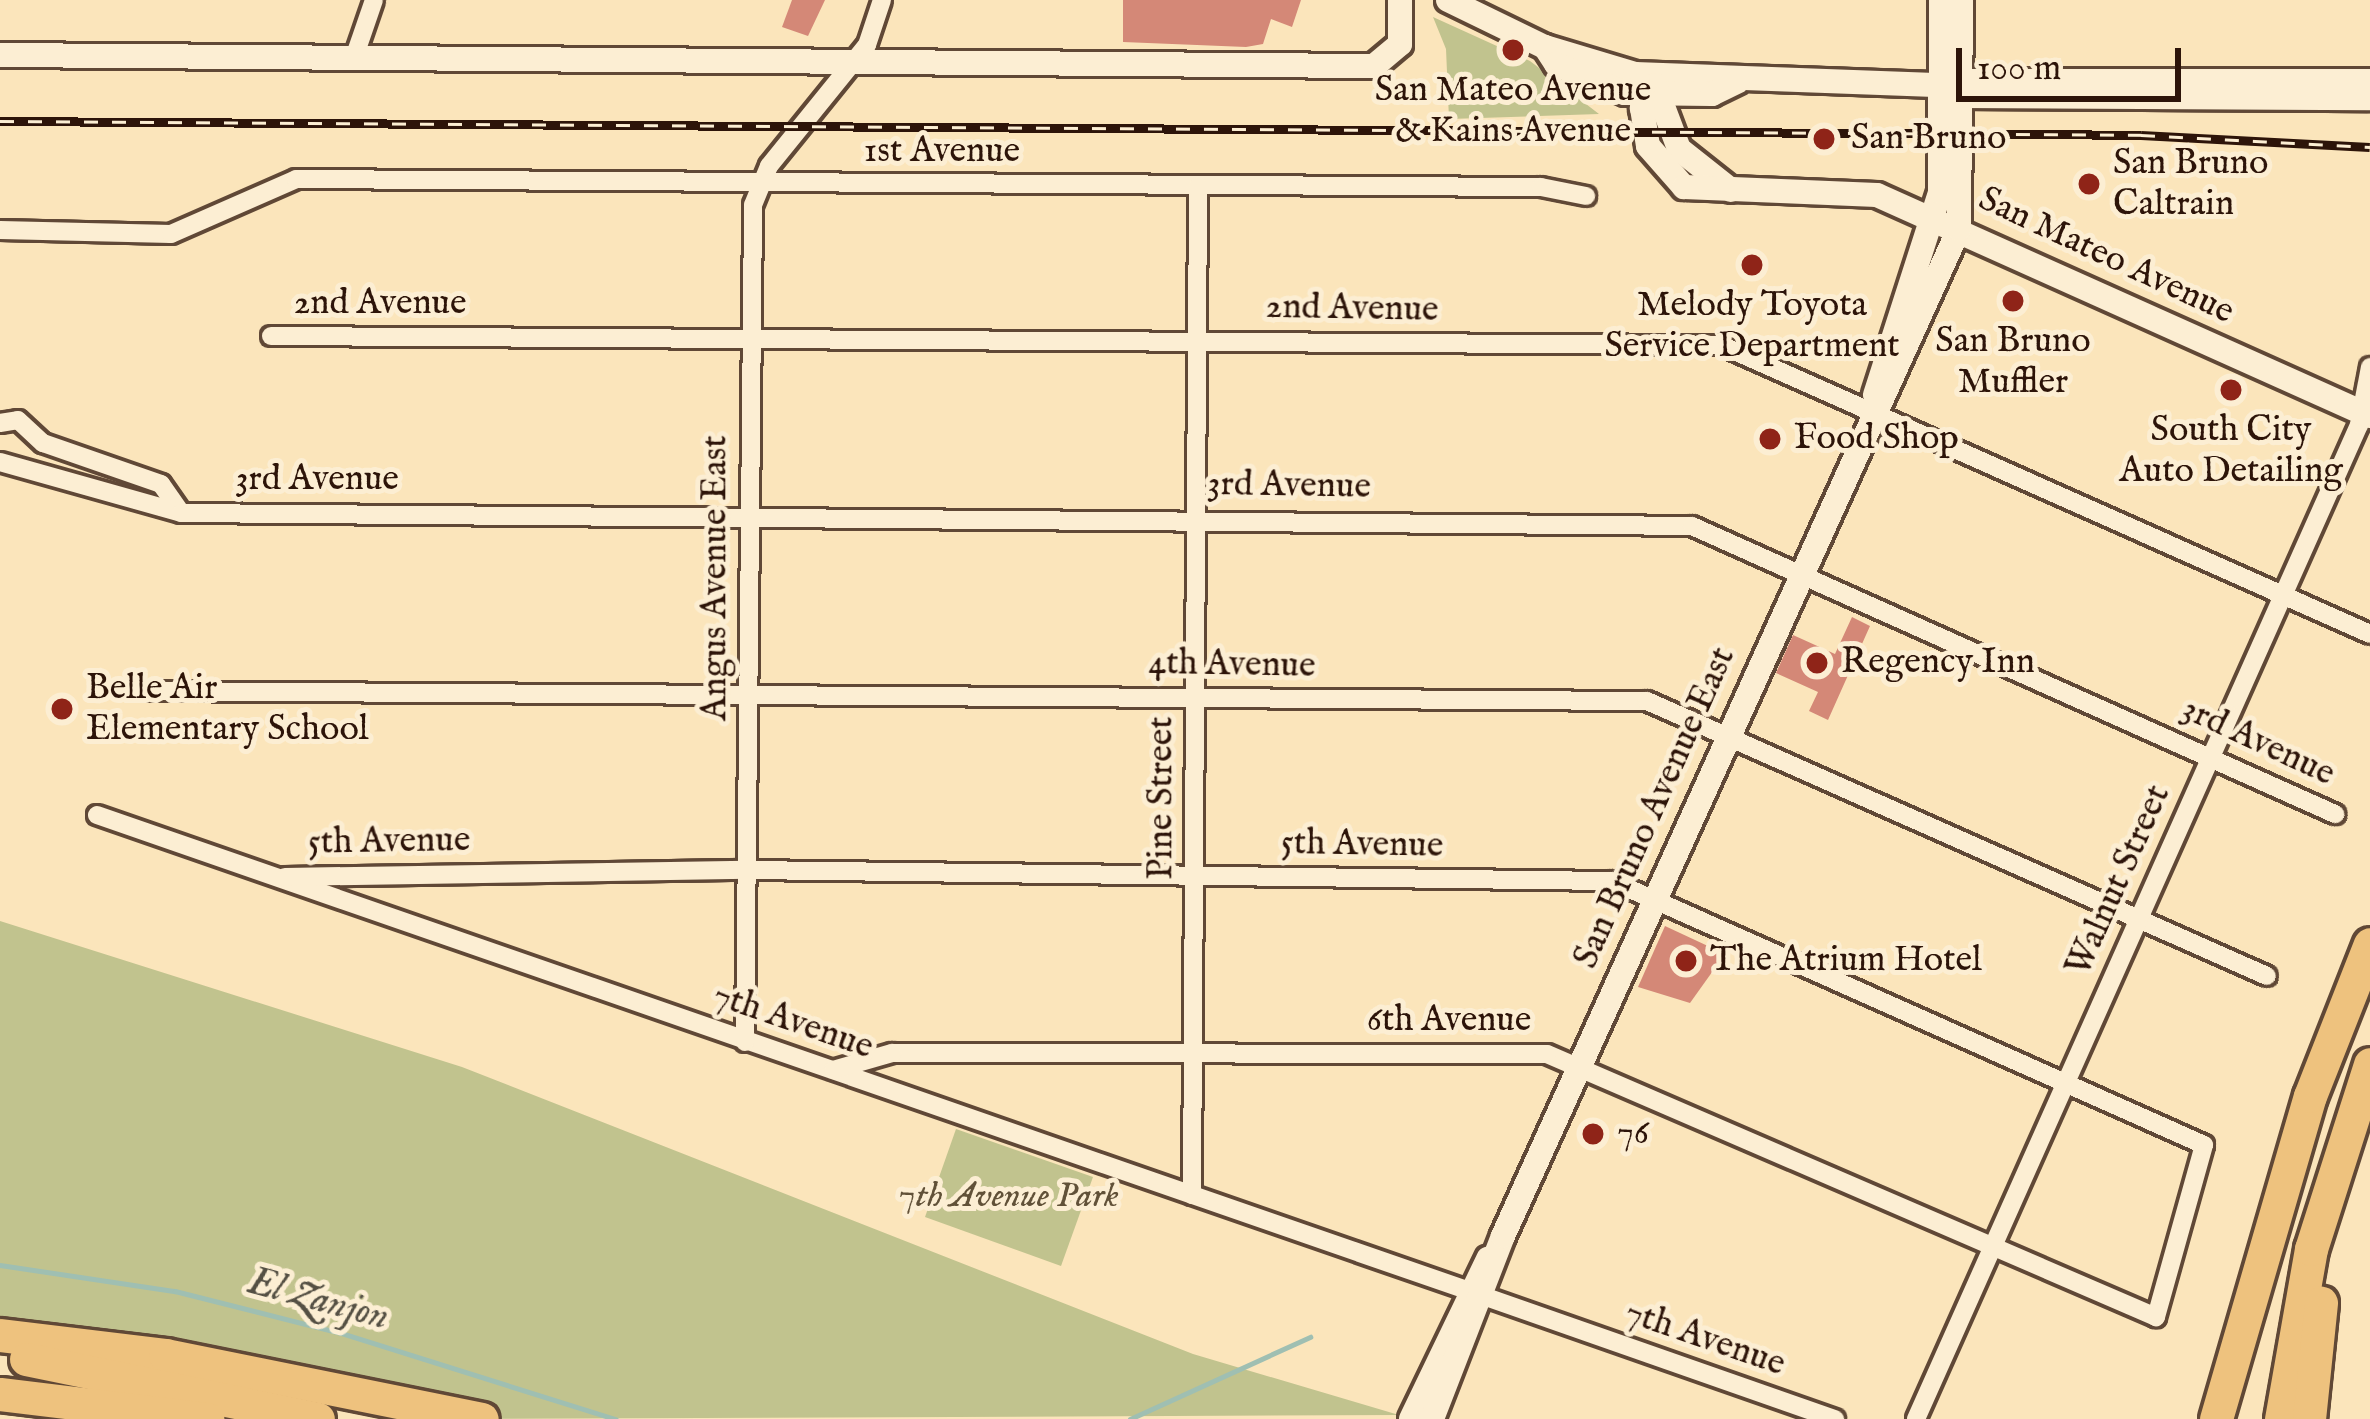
<!DOCTYPE html>
<style>
body{margin:0}
#map{position:relative;width:2370px;height:1419px;overflow:hidden;background:#fbe5bb;font-family:"IM FELL English",serif}
div>[style]{position:absolute}
[style*='--x']{left:calc(var(--x)*1px);top:calc(var(--y)*1px);width:calc(var(--w)*1px);rotate:calc(var(--a)*1deg)}
.green>*{inset:0;background:#c1c38e}
.stream>*{height:4.5px;margin:-2.25px;padding:0 2.25px;transform-origin:2.25px;border-radius:2.25px;background:#9fbfb2}
.building>*{inset:0;background:#d48877}
.roads{filter:drop-shadow(3px 0 #604836) drop-shadow(-3px 0 #604836) drop-shadow(0 3px #604836) drop-shadow(0 -3px #604836)}
.street>*{height:18px;margin:-9px;padding:0 9px;transform-origin:9px;border-radius:9px;background:#fceed3}
.secondary>*{height:24px;margin:-12px;padding:0 12px;transform-origin:12px;border-radius:12px;background:#fceed3}
.highway>*{height:33px;margin:-16.5px;padding:0 16.5px;transform-origin:16.5px;border-radius:16.5px;background:#eec27e}
.rail>*{height:9px;margin-top:-4.5px;transform-origin:0;background:repeating-linear-gradient(90deg,#fceed3 0 14px,#2d1409 0 28px);box-sizing:border-box;border-block:3px solid #2d1409}
.dots>*{width:33px;height:33px;translate:-50% -50%;box-sizing:border-box;border:6px solid #fceed3;border-radius:50%}
span{translate:-50% -50%;white-space:nowrap;text-align:center;line-height:1.15;-webkit-text-stroke:10px #fceed3;paint-order:stroke}
.poi-label{font-size:36px;color:#2d1409}
.left{translate:0 -50%;text-align:left}
.street-label{font-size:36px;color:#2d1409}
.park-label{font-size:36px;color:#615138;font-style:italic}
.water-label{font-size:39px;color:#555044;font-style:italic}
.scale{position:absolute;left:1956px;top:48px;width:225px;height:54px;box-sizing:border-box;border:6px solid #2d1409;border-top:0;padding-left:15px;font-size:36px;line-height:42px;white-space:nowrap;color:#2d1409;-webkit-text-stroke:9px #fceed3;paint-order:stroke}
</style>
<div id="map">
<div class="green">
<div style="clip-path:polygon(1433px 17px,1530px 61px,1599px 114px,1449px 119px,1446px 49px)"></div>
<div style="clip-path:polygon(0 921px,462px 1067px,1193px 1354px,1399px 1415px,463px 1419px,0 1328px)"></div>
<div style="clip-path:polygon(956px 1129px,1093px 1177px,1061px 1266px,925px 1217px)"></div>
</div>
<div class="stream">
<div style="--x:0;--y:1265;--w:177;--a:8.5"></div>
<div style="--x:175;--y:1291;--w:171;--a:14.2"></div>
<div style="--x:341;--y:1333;--w:288;--a:17.4"></div>
<div style="--x:1130;--y:1419;--w:198;--a:-24.5"></div>
</div>
<div class="building">
<div style="clip-path:polygon(792px 0,825px 0,808px 36px,782px 27px)"></div>
<div style="clip-path:polygon(1123px 0,1301px 0,1292px 27px,1271px 19px,1263px 44px,1246px 47px,1123px 42px)"></div>
<div style="clip-path:polygon(1852px 617px,1870px 626px,1828px 720px,1809px 711px,1818px 692px,1776px 673px,1793px 635px,1835px 654px)"></div>
<div style="clip-path:polygon(1665px 926px,1725px 954px,1690px 1003px,1638px 987px)"></div>
</div>
<div class="roads">
<div class="street">
<div style="--x:354;--y:58;--w:61;--a:-71"></div>
<div style="--x:0;--y:230;--w:171;--a:1.3"></div>
<div style="--x:171;--y:234;--w:137;--a:-23.7"></div>
<div style="--x:296;--y:179;--w:1245;--a:0.37"></div>
<div style="--x:1541;--y:187;--w:46;--a:11.3"></div>
<div style="--x:271;--y:336;--w:1450;--a:0.36"></div>
<div style="--x:1721;--y:345;--w:710;--a:24"></div>
<div style="--x:0;--y:423;--w:18;--a:-9"></div>
<div style="--x:18;--y:420;--w:34;--a:43"></div>
<div style="--x:43;--y:443;--w:125;--a:19.2"></div>
<div style="--x:161;--y:484;--w:35;--a:55"></div>
<div style="--x:0;--y:462;--w:188;--a:15.7"></div>
<div style="--x:181;--y:513;--w:1511;--a:0.49"></div>
<div style="--x:1692;--y:526;--w:705;--a:24.13"></div>
<div style="--x:138;--y:691;--w:1509;--a:0.38"></div>
<div style="--x:1647;--y:701;--w:678;--a:23.92"></div>
<div style="--x:97;--y:815;--w:1452;--a:19.13"></div>
<div style="--x:285;--y:877;--w:462;--a:-0.9"></div>
<div style="--x:747;--y:870;--w:865;--a:0.73"></div>
<div style="--x:1612;--y:881;--w:648;--a:24.03"></div>
<div style="--x:2204;--y:1145;--w:179;--a:105.6"></div>
<div style="--x:2156;--y:1317;--w:663;--a:-156.64"></div>
<div style="--x:1547;--y:1054;--w:655;--a:-179.91"></div>
<div style="--x:892;--y:1053;--w:61;--a:163.9"></div>
<div style="--x:745;--y:1042;--w:837;--a:-89.45"></div>
<div style="--x:753;--y:205;--w:42;--a:-67.7"></div>
<div style="--x:769;--y:166;--w:156;--a:-51"></div>
<div style="--x:867;--y:45;--w:47;--a:-71.6"></div>
<div style="--x:1192;--y:1195;--w:1009;--a:-89.66"></div>
<div style="--x:1486;--y:1297;--w:370;--a:19.3"></div>
<div style="--x:1916;--y:1419;--w:1088;--a:-65.98"></div>
<div style="--x:2359;--y:425;--w:59;--a:-79.3"></div>
</div>
<div class="secondary">
<div style="--x:1448;--y:0;--w:108;--a:25.9"></div>
<div style="--x:1545;--y:47;--w:94;--a:16.7"></div>
<div style="--x:1635;--y:74;--w:307;--a:2.1"></div>
<div style="--x:1942;--y:85;--w:23;--a:29"></div>
<div style="--x:1962;--y:96;--w:408;--a:0.3"></div>
<div style="--x:1545;--y:47;--w:20;--a:57"></div>
<div style="--x:1556;--y:64;--w:76;--a:22.5"></div>
<div style="--x:1626;--y:93;--w:86;--a:0.7"></div>
<div style="--x:1712;--y:94;--w:28;--a:-26"></div>
<div style="--x:0;--y:55;--w:1374;--a:0.46"></div>
<div style="--x:1374;--y:66;--w:34;--a:-40"></div>
<div style="--x:1400;--y:44;--w:44;--a:-90"></div>
<div style="--x:1949;--y:81;--w:421;--a:0"></div>
<div style="--x:1655;--y:85;--w:68;--a:69.4"></div>
<div style="--x:1679;--y:149;--w:66;--a:38.3"></div>
<div style="--x:1656;--y:99;--w:17;--a:147"></div>
<div style="--x:1642;--y:108;--w:38;--a:81"></div>
<div style="--x:1648;--y:146;--w:55;--a:48.7"></div>
<div style="--x:1684;--y:187;--w:193;--a:2.4"></div>
<div style="--x:1877;--y:195;--w:540;--a:24.15"></div>
<div style="--x:1875;--y:395;--w:213;--a:-72.2"></div>
<div style="--x:1940;--y:192;--w:192;--a:-89.7"></div>
<div style="--x:1411;--y:1419;--w:178;--a:-64.3"></div>
<div style="--x:1432;--y:1419;--w:196;--a:-68.8"></div>
<div style="--x:1503;--y:1236;--w:1105;--a:-65.64"></div>
<div style="--x:1959;--y:229;--w:229;--a:-89.5"></div>
</div>
<div class="highway">
<div style="--x:0;--y:1335;--w:166;--a:6.9"></div>
<div style="--x:165;--y:1355;--w:323;--a:11.4"></div>
<div style="--x:26;--y:1359;--w:298;--a:11.6"></div>
<div style="--x:0;--y:1394;--w:209;--a:6.9"></div>
<div style="--x:2216;--y:1419;--w:336;--a:-73.8"></div>
<div style="--x:2310;--y:1096;--w:163;--a:-68.5"></div>
<div style="--x:2281;--y:1419;--w:173;--a:-80"></div>
<div style="--x:2311;--y:1249;--w:194;--a:-72.3"></div>
<div style="--x:2309;--y:1419;--w:117;--a:-84.1"></div>
</div>
</div>
<div class="rail">
<div style="--x:0;--y:121;--w:2141;--a:0.37"></div>
<div style="--x:2141;--y:135;--w:229;--a:3"></div>
</div>
<div class="dots">
<div style="left:1513px;top:50px;background:#8f2418"></div>
<div style="left:1824px;top:139px;background:#8f2418"></div>
<div style="left:2089px;top:184px;background:#8f2418"></div>
<div style="left:1752px;top:265px;background:#8f2418"></div>
<div style="left:2013px;top:301px;background:#8f2418"></div>
<div style="left:2231px;top:390px;background:#8f2418"></div>
<div style="left:1770px;top:439px;background:#8f2418"></div>
<div style="left:1817px;top:663px;background:#8f2418"></div>
<div style="left:62px;top:709px;background:#8f2418"></div>
<div style="left:1686px;top:961px;background:#8f2418"></div>
<div style="left:1593px;top:1134px;background:#8f2418"></div>
</div>
<div class="poi-label">
<span style="left:1513px;top:111px">San Mateo Avenue<br>&amp; Kains Avenue</span>
<span class="left" style="left:1851px;top:139px">San Bruno</span>
<span class="left" style="left:2113px;top:184px">San Bruno<br>Caltrain</span>
<span style="left:1752px;top:326px">Melody Toyota<br>Service Department</span>
<span style="left:2013px;top:362px">San Bruno<br>Muffler</span>
<span style="left:2231px;top:451px">South City<br>Auto Detailing</span>
<span class="left" style="left:1794px;top:439px">Food Shop</span>
<span class="left" style="left:1841px;top:663px">Regency Inn</span>
<span class="left" style="left:86px;top:709px">Belle Air<br>Elementary School</span>
<span class="left" style="left:1710px;top:961px">The Atrium Hotel</span>
<span class="left" style="left:1617px;top:1134px">76</span>
</div>
<div class="street-label">
<span style="left:942px;top:152px">1st Avenue</span>
<span style="left:2106px;top:256px;rotate:25deg">San Mateo Avenue</span>
<span style="left:380px;top:304px">2nd Avenue</span>
<span style="left:1352px;top:309px;rotate:1deg">2nd Avenue</span>
<span style="left:317px;top:480px">3rd Avenue</span>
<span style="left:1289px;top:486px;rotate:1deg">3rd Avenue</span>
<span style="left:716px;top:578px;rotate:-90deg">Angus Avenue East</span>
<span style="left:1232px;top:665px;rotate:1deg">4th Avenue</span>
<span style="left:2258px;top:742px;rotate:25deg">3rd Avenue</span>
<span style="left:1162px;top:798px;rotate:-90deg">Pine Street</span>
<span style="left:1655px;top:808px;rotate:-66deg">San Bruno Avenue East</span>
<span style="left:389px;top:842px;rotate:-1deg">5th Avenue</span>
<span style="left:1362px;top:845px;rotate:1deg">5th Avenue</span>
<span style="left:2119px;top:881px;rotate:-66deg">Walnut Street</span>
<span style="left:1449px;top:1021px">6th Avenue</span>
<span style="left:793px;top:1022px;rotate:19deg">7th Avenue</span>
<span style="left:1705px;top:1339px;rotate:19deg">7th Avenue</span>
</div>
<div class="park-label">
<span style="left:1009px;top:1197px">7th Avenue Park</span>
</div>
<div class="water-label">
<span style="left:318px;top:1301px;rotate:15deg">El Zanjon</span>
</div>
<div class="scale">100 m</div>
</div>
